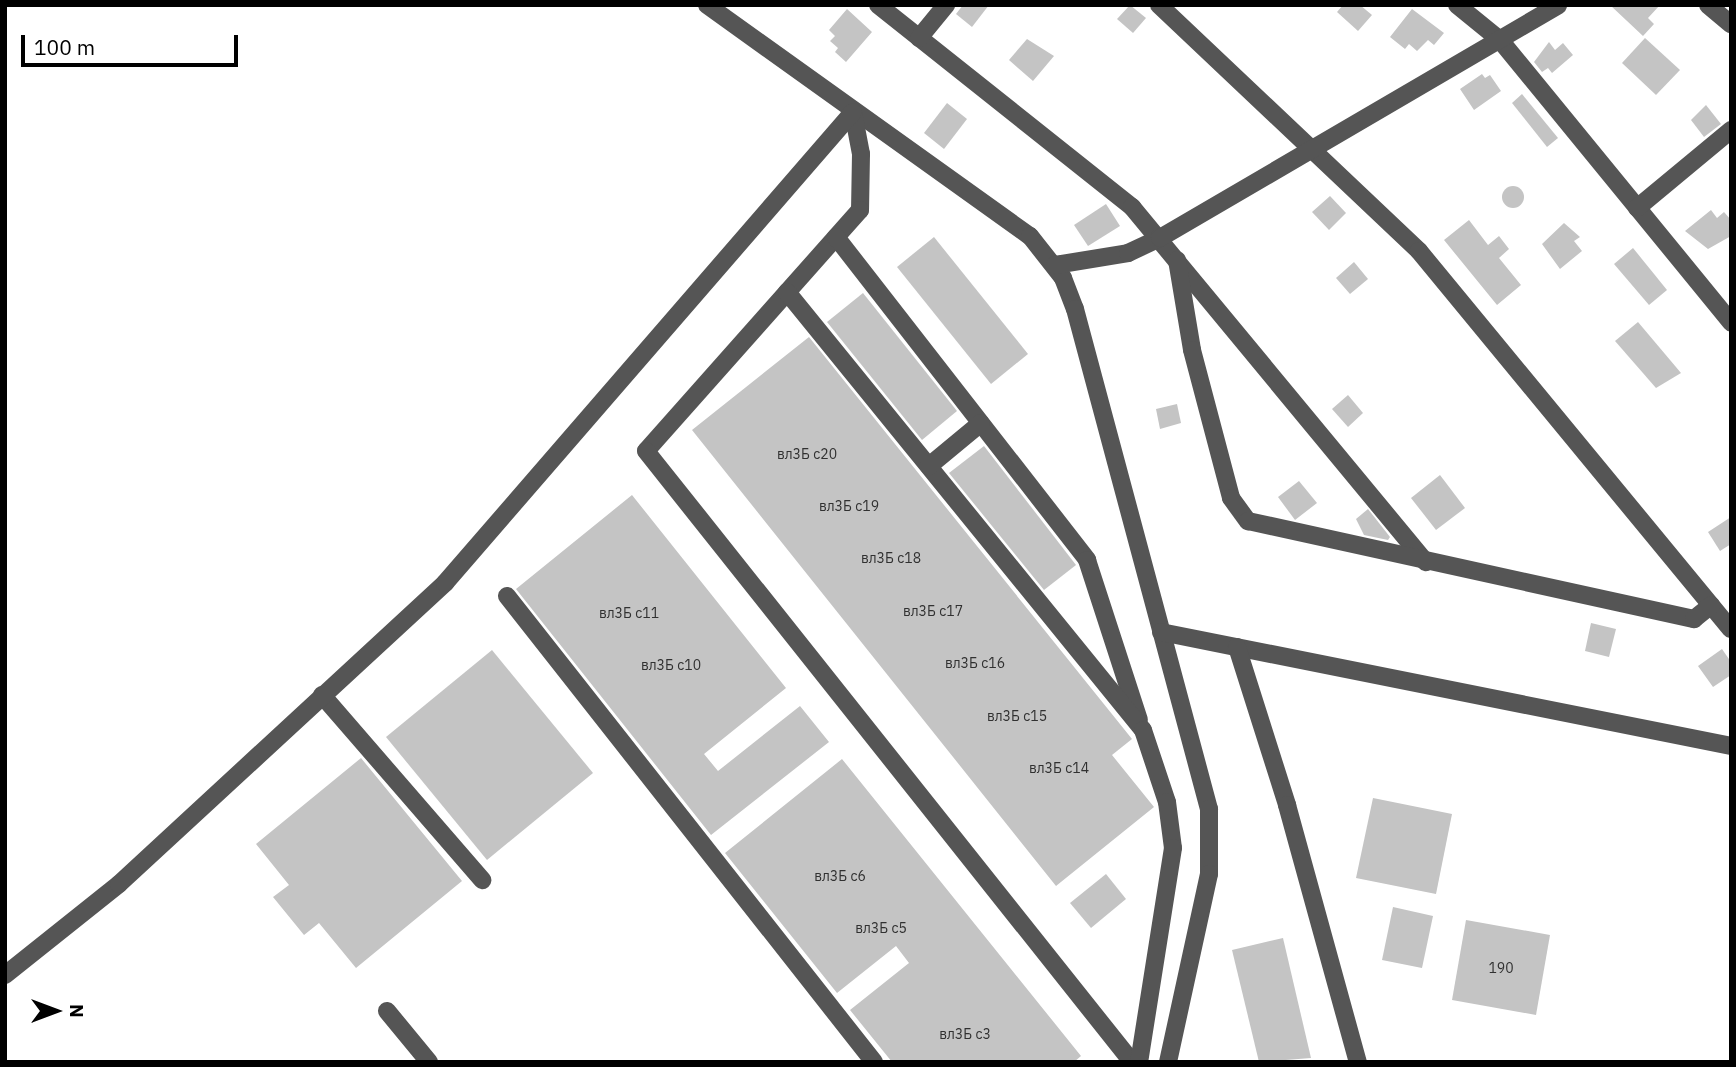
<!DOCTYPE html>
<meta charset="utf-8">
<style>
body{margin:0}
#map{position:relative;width:1736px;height:1067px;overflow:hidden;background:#fff;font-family:"IBM Plex Sans",sans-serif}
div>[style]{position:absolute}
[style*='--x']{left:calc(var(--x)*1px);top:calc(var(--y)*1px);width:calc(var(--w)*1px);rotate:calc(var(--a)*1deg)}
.building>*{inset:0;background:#c4c4c4}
.round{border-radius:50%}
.minor>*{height:18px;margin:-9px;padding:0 9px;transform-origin:9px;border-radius:9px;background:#555}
span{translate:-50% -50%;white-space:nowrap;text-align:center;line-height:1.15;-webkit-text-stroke:6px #fff;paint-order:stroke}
.number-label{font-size:14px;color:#313131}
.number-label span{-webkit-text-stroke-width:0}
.frame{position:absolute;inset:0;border:7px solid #000;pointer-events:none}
.north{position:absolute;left:21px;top:976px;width:70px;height:70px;-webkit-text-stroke:5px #fff;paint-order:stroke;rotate:90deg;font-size:19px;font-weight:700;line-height:28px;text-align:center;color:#000}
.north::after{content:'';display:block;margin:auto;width:24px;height:32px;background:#000;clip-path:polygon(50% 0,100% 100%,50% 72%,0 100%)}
.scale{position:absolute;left:21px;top:35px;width:217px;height:32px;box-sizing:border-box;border:4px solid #000;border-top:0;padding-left:9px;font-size:21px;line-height:24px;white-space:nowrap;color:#000;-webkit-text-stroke:5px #fff;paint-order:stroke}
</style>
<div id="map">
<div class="building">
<div style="clip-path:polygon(963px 5px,989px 5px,972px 27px,956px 14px)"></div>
<div style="clip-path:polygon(1130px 5px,1146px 18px,1133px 33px,1117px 19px)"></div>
<div style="clip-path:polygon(1343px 5px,1360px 5px,1372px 15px,1358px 31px,1337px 12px)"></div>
<div style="clip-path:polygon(1610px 5px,1660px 5px,1648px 18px,1654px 24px,1643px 36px)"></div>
<div style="clip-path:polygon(847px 9px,872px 32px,846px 62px,835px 52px,838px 48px,830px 41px,835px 36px,829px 30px)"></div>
<div style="clip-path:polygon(1412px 9px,1444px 33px,1434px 45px,1428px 40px,1417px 51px,1409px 44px,1405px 49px,1390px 37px)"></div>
<div style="clip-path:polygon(1645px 38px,1680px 70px,1656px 95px,1622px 63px)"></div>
<div style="clip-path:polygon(1027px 39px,1054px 56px,1033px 81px,1009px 60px)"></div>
<div style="clip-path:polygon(1549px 42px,1555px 50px,1563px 43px,1573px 55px,1552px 73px,1548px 68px,1542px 72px,1534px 62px)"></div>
<div style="clip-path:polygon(1482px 74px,1485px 78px,1490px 75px,1501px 91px,1474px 110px,1460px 89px)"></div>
<div style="clip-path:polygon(1522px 94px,1558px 138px,1547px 147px,1512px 103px)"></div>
<div style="clip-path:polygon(947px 103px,967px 119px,944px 149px,924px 133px)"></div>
<div style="clip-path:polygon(1706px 105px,1721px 124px,1704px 137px,1691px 120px)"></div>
<div class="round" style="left:1502px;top:186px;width:22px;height:22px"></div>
<div style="clip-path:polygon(1330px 196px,1346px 213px,1329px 230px,1312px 212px)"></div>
<div style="clip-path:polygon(1106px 204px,1120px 226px,1088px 246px,1074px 225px)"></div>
<div style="clip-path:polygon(1711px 210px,1717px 218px,1724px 212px,1731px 220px,1731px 236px,1708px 249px,1685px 231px)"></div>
<div style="clip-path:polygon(1469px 220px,1488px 245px,1499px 236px,1509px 249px,1499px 258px,1521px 285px,1497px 305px,1444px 240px)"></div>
<div style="clip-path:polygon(1564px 223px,1580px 237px,1574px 241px,1582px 251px,1560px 269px,1542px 244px)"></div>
<div style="clip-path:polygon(934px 237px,1028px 354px,991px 384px,897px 267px)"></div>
<div style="clip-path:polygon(1633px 248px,1667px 290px,1649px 305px,1614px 264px)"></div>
<div style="clip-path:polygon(1354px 262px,1368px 279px,1350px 294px,1336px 278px)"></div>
<div style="clip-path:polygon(863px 293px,957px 411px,922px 440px,827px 322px)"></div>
<div style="clip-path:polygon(1638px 322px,1681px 373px,1656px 388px,1615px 341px)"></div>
<div style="clip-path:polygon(809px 337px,1132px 739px,1112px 755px,1154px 807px,1056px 886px,692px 430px)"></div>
<div style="clip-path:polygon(1348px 395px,1363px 413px,1348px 427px,1332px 409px)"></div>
<div style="clip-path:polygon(1177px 404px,1181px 423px,1160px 429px,1156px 409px)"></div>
<div style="clip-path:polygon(984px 446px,1076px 565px,1044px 590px,949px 473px)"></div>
<div style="clip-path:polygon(1440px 475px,1465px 508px,1436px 530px,1411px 498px)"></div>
<div style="clip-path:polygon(1299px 481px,1317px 503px,1295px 520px,1278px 497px)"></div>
<div style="clip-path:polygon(632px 495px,786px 688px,704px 754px,718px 771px,800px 706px,829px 742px,711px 835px,516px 589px)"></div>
<div style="clip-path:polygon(1368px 509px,1390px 537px,1388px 540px,1364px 535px,1356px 519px)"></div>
<div style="clip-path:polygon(1731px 517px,1731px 544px,1720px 551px,1708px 532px)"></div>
<div style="clip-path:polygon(1591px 623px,1616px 629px,1609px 657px,1585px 651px)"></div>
<div style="clip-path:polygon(1722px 649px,1731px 662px,1731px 675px,1713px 687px,1698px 666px)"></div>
<div style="clip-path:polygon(492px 650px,593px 773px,487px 860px,386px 737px)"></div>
<div style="clip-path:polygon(361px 758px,462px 881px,356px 968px,319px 923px,304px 935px,273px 897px,289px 885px,256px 844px)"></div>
<div style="clip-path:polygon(842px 759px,1081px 1056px,1074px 1062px,892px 1062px,850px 1010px,909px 963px,896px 946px,837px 993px,725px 853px)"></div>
<div style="clip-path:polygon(1373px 798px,1452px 814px,1436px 894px,1356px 878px)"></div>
<div style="clip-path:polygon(1106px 874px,1126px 899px,1091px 928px,1070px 903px)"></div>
<div style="clip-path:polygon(1393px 907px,1433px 916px,1422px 968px,1382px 960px)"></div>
<div style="clip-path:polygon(1466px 920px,1550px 935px,1536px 1015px,1452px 1000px)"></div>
<div style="clip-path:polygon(1283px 938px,1311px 1058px,1259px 1062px,1232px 950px)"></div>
</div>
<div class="minor">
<div style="--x:707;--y:5;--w:397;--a:35.6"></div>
<div style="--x:1030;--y:236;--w:53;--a:51.8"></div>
<div style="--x:1063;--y:278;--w:33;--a:69"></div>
<div style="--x:1075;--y:309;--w:518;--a:75"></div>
<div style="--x:1209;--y:809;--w:65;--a:90"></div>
<div style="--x:1209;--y:874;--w:192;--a:102.3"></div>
<div style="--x:878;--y:5;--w:325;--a:38.5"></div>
<div style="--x:1132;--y:207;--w:461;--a:50.4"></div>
<div style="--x:1159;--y:5;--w:358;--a:43.4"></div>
<div style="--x:1419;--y:251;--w:490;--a:50.5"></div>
<div style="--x:1457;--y:5;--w:55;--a:39.1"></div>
<div style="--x:1500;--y:40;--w:365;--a:50.7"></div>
<div style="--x:1708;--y:5;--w:30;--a:40"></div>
<div style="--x:919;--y:38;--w:43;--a:-50.7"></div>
<div style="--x:853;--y:112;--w:43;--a:79.2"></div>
<div style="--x:861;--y:154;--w:56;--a:91"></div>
<div style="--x:860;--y:210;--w:322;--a:131.6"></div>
<div style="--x:646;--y:451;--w:781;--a:51.5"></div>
<div style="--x:1637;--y:208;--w:122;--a:-39.7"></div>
<div style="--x:836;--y:237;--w:409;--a:52.1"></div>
<div style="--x:1087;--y:560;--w:168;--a:72"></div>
<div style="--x:1177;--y:260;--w:91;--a:80.5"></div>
<div style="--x:1192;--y:350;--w:153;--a:75.2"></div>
<div style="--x:1231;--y:498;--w:29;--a:54"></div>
<div style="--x:1248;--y:521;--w:457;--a:12.4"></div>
<div style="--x:1694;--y:619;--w:22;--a:-39"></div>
<div style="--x:1055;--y:265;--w:74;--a:-9.3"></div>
<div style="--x:1128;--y:253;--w:35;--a:-25"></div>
<div style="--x:1160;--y:238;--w:461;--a:-30.3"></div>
<div style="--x:787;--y:292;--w:564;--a:50.9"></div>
<div style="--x:1143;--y:730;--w:76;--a:71.6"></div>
<div style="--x:1167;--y:802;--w:46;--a:82.6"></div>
<div style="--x:1173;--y:848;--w:217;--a:99"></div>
<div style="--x:929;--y:466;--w:67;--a:-39.6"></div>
<div style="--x:507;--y:596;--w:593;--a:51.78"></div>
<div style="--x:1161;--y:632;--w:581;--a:11.31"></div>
<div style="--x:1237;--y:647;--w:166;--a:72.4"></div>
<div style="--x:1287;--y:805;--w:267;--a:74.6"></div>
<div style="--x:322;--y:695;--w:245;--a:49.1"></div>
<div style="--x:5;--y:975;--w:146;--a:-38.6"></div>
<div style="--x:119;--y:884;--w:444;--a:-42.7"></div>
<div style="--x:445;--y:583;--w:623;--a:-49.1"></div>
<div style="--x:387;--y:1011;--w:66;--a:50.5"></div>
</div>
<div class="number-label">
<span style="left:807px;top:454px">вл3Б с20</span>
<span style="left:849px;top:506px">вл3Б с19</span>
<span style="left:891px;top:558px">вл3Б с18</span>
<span style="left:933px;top:611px">вл3Б с17</span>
<span style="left:629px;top:613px">вл3Б с11</span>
<span style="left:975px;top:663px">вл3Б с16</span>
<span style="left:671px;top:665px">вл3Б с10</span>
<span style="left:1017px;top:716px">вл3Б с15</span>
<span style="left:1059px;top:768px">вл3Б с14</span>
<span style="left:840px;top:876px">вл3Б с6</span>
<span style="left:881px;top:928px">вл3Б с5</span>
<span style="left:1501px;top:968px">190</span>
<span style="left:965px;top:1034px">вл3Б с3</span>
</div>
<div class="frame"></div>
<div class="north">N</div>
<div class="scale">100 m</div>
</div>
